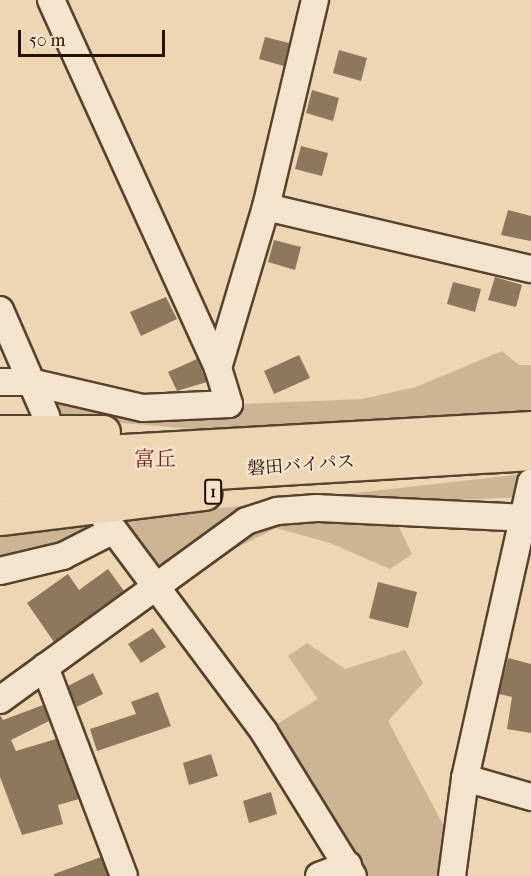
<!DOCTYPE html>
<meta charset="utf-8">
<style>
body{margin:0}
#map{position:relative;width:531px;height:876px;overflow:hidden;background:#eed5b3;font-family:"IM FELL French Canon","Noto Serif JP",serif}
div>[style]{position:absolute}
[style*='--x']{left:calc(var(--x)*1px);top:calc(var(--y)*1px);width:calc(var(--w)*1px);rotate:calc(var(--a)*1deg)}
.green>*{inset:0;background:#ccb495}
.building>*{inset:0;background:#8e775d}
.roads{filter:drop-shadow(2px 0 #57422d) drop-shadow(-2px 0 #57422d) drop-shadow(0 2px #57422d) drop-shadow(0 -2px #57422d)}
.minor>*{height:26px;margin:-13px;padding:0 13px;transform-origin:13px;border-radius:13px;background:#f4e4ce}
.highway>*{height:33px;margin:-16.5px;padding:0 16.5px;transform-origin:16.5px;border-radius:16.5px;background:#eed5b3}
span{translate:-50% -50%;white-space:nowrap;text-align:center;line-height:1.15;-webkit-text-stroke:4.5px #f4e4ce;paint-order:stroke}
.shield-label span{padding:2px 4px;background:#f4e4ce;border:2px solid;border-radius:4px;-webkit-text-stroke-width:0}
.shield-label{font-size:16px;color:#251100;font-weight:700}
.street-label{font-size:18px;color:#251100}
.quarter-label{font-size:21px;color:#7a1f14}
.scale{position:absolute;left:18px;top:30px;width:147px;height:27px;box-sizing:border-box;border:3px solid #251100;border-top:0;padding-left:8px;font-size:18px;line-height:21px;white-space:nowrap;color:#251100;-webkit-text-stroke:4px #f4e4ce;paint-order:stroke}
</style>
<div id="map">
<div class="green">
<div style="clip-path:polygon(502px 351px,519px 365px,531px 365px,531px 418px,252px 434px,64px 418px,50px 395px,218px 405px,362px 399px,416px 387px)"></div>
<div style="clip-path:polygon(531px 473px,531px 497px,445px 500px,398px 525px,412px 554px,390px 569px,330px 543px,276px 528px,153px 590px,117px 520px)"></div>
<div style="clip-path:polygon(0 510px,79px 519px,94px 529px,0 564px)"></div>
<div style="clip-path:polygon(307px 643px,345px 669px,405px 650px,423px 683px,388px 721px,454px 845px,452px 876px,353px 876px,264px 732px,318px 699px,288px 656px)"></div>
</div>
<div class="building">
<div style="clip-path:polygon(265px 37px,289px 43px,284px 66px,259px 59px)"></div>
<div style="clip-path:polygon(339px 50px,367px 58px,361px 81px,333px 73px)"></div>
<div style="clip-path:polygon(312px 90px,339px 98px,333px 121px,306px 113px)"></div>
<div style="clip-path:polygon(301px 146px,328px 153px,322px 176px,295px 169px)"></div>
<div style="clip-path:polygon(508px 210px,531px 216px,531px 241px,501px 235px)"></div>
<div style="clip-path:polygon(274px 240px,301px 247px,295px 270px,268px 262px)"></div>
<div style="clip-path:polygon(495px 277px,522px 285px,516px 307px,488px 300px)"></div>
<div style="clip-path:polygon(453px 282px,481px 289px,475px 312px,447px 304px)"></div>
<div style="clip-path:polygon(166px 297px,177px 319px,141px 336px,130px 312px)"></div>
<div style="clip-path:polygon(299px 355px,310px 378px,274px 394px,264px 371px)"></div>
<div style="clip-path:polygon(197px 359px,207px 382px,177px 391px,168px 372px)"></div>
<div style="clip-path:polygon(108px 569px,124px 591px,54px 642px,27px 603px,68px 574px,79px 590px)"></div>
<div style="clip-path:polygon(378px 582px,417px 592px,408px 628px,369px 618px)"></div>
<div style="clip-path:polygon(153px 628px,166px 647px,141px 663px,128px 644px)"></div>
<div style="clip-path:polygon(508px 658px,531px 664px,531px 733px,507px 729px,512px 697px,499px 694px)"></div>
<div style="clip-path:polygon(93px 673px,103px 694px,77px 707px,68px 686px)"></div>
<div style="clip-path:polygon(158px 692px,171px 726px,97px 751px,90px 729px,136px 714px,131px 702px)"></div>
<div style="clip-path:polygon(43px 705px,49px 721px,11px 740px,16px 751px,56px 739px,79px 799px,58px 805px,63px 824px,22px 835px,0 777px,0 715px,3px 720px)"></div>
<div style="clip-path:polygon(211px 754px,218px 776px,189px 785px,183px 763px)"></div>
<div style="clip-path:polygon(271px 792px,277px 814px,249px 823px,243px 801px)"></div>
<div style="clip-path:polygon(101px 857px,108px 876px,54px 876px,54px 874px)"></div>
</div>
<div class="roads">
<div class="minor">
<div style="--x:266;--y:207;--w:272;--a:13.2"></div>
<div style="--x:0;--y:310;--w:116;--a:66.5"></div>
<div style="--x:218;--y:368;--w:168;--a:-73.4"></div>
<div style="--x:266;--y:207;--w:213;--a:-76.7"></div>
<div style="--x:0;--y:382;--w:30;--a:0"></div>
<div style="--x:30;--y:382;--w:116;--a:13"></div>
<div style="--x:143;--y:408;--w:86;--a:-2.7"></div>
<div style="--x:229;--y:404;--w:38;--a:-107"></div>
<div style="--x:218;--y:368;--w:404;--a:-114.4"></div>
<div style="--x:104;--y:517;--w:268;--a:53.3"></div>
<div style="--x:264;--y:732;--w:169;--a:58.3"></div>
<div style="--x:0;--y:571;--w:65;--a:-13.4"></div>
<div style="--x:63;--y:556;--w:55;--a:-27"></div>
<div style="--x:45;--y:667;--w:223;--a:69.3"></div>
<div style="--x:0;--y:700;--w:304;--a:-36"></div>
<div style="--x:246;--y:521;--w:33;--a:-18"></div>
<div style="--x:277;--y:511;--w:40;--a:-4.3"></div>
<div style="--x:317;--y:508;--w:214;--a:2.7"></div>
<div style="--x:465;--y:778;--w:69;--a:16.1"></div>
<div style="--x:319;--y:876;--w:31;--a:-21"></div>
<div style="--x:452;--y:876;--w:99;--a:-82.4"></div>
<div style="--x:465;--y:778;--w:303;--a:-77.4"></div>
</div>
<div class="highway">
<div style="--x:0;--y:432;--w:103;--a:0"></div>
<div style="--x:0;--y:458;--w:532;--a:-3.23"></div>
<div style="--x:0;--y:485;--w:532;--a:-3.45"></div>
<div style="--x:0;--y:518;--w:206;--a:-7"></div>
</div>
</div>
<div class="shield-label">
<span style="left:213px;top:492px">1</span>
</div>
<div class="street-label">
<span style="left:301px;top:466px;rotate:-4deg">磐田バイパス</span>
</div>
<div class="quarter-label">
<span style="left:155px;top:459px">富丘</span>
</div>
<div class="scale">50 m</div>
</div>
